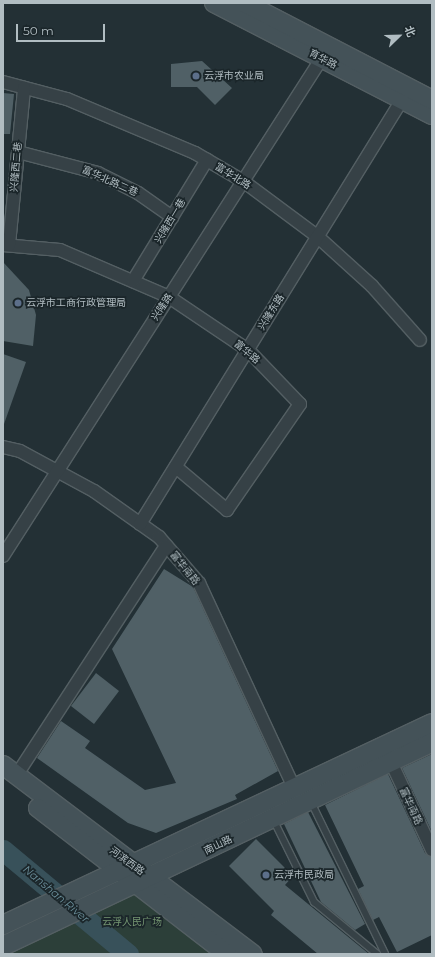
<!DOCTYPE html>
<meta charset="utf-8">
<style>
body{margin:0}
#map{position:relative;width:435px;height:957px;overflow:hidden;background:#233035;font-family:Montserrat,"Noto Sans SC",sans-serif}
div>[style]{position:absolute}
[style*='--x']{left:calc(var(--x)*1px);top:calc(var(--y)*1px);width:calc(var(--w)*1px);rotate:calc(var(--a)*1deg)}
.green>*{inset:0;background:#2c3f39}
.river>*{height:21px;margin:-10.5px;padding:0 10.5px;transform-origin:10.5px;border-radius:10.5px;background:#38515a}
.building>*{inset:0;background:#506066}
.roads{filter:drop-shadow(1px 0 #545f63) drop-shadow(-1px 0 #545f63) drop-shadow(0 1px #545f63) drop-shadow(0 -1px #545f63)}
.lane>*{height:6px;margin:-3px;padding:0 3px;transform-origin:3px;border-radius:3px;background:#364146}
.street>*{height:12px;margin:-6px;padding:0 6px;transform-origin:6px;border-radius:6px;background:#364146}
.secondary>*{height:18px;margin:-9px;padding:0 9px;transform-origin:9px;border-radius:9px;background:#445258}
.dots>*{width:11px;height:11px;translate:-50% -50%;box-sizing:border-box;border:2px solid #1b262a;border-radius:50%}
span{translate:-50% -50%;white-space:nowrap;text-align:center;line-height:1.15;-webkit-text-stroke:3.5px #1b262a;paint-order:stroke}
.street-label{font-size:10px;color:#b1bdc2}
.poi-label{font-size:10px;color:#b1bdc2}
.left{translate:0 -50%;text-align:left}
.park-label{font-size:10px;color:#759672}
.water-label{font-size:11px;color:#6d919d;font-style:italic}
.frame{position:absolute;inset:0;border:4px solid #b1bdc2;pointer-events:none}
.north{position:absolute;left:379px;top:16px;width:40px;height:40px;-webkit-text-stroke:3px #1b262a;paint-order:stroke;rotate:67deg;font-size:11px;font-weight:700;line-height:16px;text-align:center;color:#b1bdc2}
.north::after{content:'';display:block;margin:auto;width:14px;height:18px;background:#b1bdc2;clip-path:polygon(50% 0,100% 100%,50% 72%,0 100%)}
.scale{position:absolute;left:16px;top:24px;width:89px;height:18px;box-sizing:border-box;border:2px solid #b1bdc2;border-top:0;padding-left:5px;font-size:12px;line-height:14px;white-space:nowrap;color:#b1bdc2;-webkit-text-stroke:3px #1b262a;paint-order:stroke}
</style>
<div id="map">
<div class="green">
<div style="clip-path:polygon(135px 885px,227px 954px,3px 954px)"></div>
</div>
<div class="river">
<div style="--x:3;--y:850;--w:163;--a:39.8"></div>
</div>
<div class="building">
<div style="clip-path:polygon(202px 61px,232px 88px,215px 105px,197px 87px,171px 87px,171px 64px)"></div>
<div style="clip-path:polygon(3px 93px,14px 94px,10px 134px,3px 134px)"></div>
<div style="clip-path:polygon(3px 262px,29px 290px,36px 315px,33px 346px,3px 341px)"></div>
<div style="clip-path:polygon(3px 354px,26px 362px,4px 424px,3px 424px)"></div>
<div style="clip-path:polygon(164px 569px,193px 587px,278px 771px,235px 795px,237px 799px,156px 833px,128px 823px,37px 758px,61px 721px,90px 741px,85px 748px,145px 790px,176px 783px,112px 649px)"></div>
<div style="clip-path:polygon(96px 673px,119px 691px,94px 724px,71px 706px)"></div>
<div style="clip-path:polygon(432px 754px,432px 832px,402px 768px)"></div>
<div style="clip-path:polygon(388px 774px,425px 853px,432px 857px,432px 935px,397px 952px,379px 917px,373px 920px,358px 889px,364px 886px,325px 805px)"></div>
<div style="clip-path:polygon(308px 812px,365px 924px,355px 930px,321px 902px,284px 824px)"></div>
<div style="clip-path:polygon(256px 839px,293px 876px,285px 885px,369px 954px,318px 954px,271px 915px,274px 911px,229px 866px)"></div>
</div>
<div class="roads">
<div class="lane">
<div style="--x:311;--y:802;--w:169;--a:64"></div>
<div style="--x:273;--y:819;--w:93;--a:63.7"></div>
<div style="--x:314;--y:902;--w:82;--a:39.5"></div>
</div>
<div class="street">
<div style="--x:3;--y:82;--w:66;--a:14.9"></div>
<div style="--x:67;--y:99;--w:139;--a:22.9"></div>
<div style="--x:195;--y:153;--w:56;--a:30.3"></div>
<div style="--x:243;--y:181;--w:94;--a:36.7"></div>
<div style="--x:318;--y:237;--w:73;--a:42.2"></div>
<div style="--x:372;--y:286;--w:72;--a:48.4"></div>
<div style="--x:18;--y:152;--w:83;--a:14.7"></div>
<div style="--x:98;--y:173;--w:45;--a:26.6"></div>
<div style="--x:138;--y:193;--w:42;--a:35.2"></div>
<div style="--x:3;--y:245;--w:57;--a:5"></div>
<div style="--x:60;--y:250;--w:119;--a:23.3"></div>
<div style="--x:169;--y:297;--w:95;--a:33.9"></div>
<div style="--x:248;--y:350;--w:75;--a:46.1"></div>
<div style="--x:300;--y:404;--w:129;--a:124.6"></div>
<div style="--x:227;--y:510;--w:67;--a:-139.9"></div>
<div style="--x:9;--y:245;--w:158;--a:-84.5"></div>
<div style="--x:133;--y:281;--w:142;--a:-58.6"></div>
<div style="--x:3;--y:447;--w:17;--a:13"></div>
<div style="--x:20;--y:451;--w:84;--a:28.4"></div>
<div style="--x:94;--y:491;--w:80;--a:35.3"></div>
<div style="--x:159;--y:537;--w:61;--a:49"></div>
<div style="--x:199;--y:583;--w:226;--a:65.1"></div>
<div style="--x:140;--y:524;--w:498;--a:-58.3"></div>
<div style="--x:3;--y:556;--w:591;--a:-57.36"></div>
<div style="--x:391;--y:762;--w:97;--a:65"></div>
<div style="--x:16;--y:776;--w:275;--a:-56.9"></div>
</div>
<div class="secondary">
<div style="--x:214;--y:3;--w:245;--a:27.2"></div>
<div style="--x:245;--y:3;--w:211;--a:27.4"></div>
<div style="--x:3;--y:765;--w:313;--a:37.1"></div>
<div style="--x:38;--y:808;--w:239;--a:37.7"></div>
<div style="--x:3;--y:925;--w:474;--a:-25.2"></div>
<div style="--x:3;--y:946;--w:475;--a:-25.4"></div>
</div>
</div>
<div class="dots">
<div style="left:196px;top:76px;background:#5c6f8a"></div>
<div style="left:18px;top:303px;background:#5c6f8a"></div>
<div style="left:266px;top:875px;background:#5c6f8a"></div>
</div>
<div class="street-label">
<span style="left:323px;top:59px;rotate:27deg">育华路</span>
<span style="left:16px;top:167px;rotate:-85deg">兴隆西二巷</span>
<span style="left:233px;top:176px;rotate:32deg">富华北路</span>
<span style="left:110px;top:181px;rotate:24deg">富华北路二巷</span>
<span style="left:170px;top:221px;rotate:-59deg">兴隆西一巷</span>
<span style="left:162px;top:307px;rotate:-57deg">兴隆路</span>
<span style="left:271px;top:312px;rotate:-58deg">兴隆东路</span>
<span style="left:247px;top:352px;rotate:40deg">富华路</span>
<span style="left:185px;top:568px;rotate:51deg">富华南路</span>
<span style="left:411px;top:806px;rotate:65deg">富华南路</span>
<span style="left:218px;top:845px;rotate:-26deg">南山路</span>
<span style="left:127px;top:861px;rotate:36deg">河滨西路</span>
</div>
<div class="poi-label">
<span class="left" style="left:204px;top:76px">云浮市农业局</span>
<span class="left" style="left:26px;top:303px">云浮市工商行政管理局</span>
<span class="left" style="left:274px;top:875px">云浮市民政局</span>
</div>
<div class="park-label">
<span style="left:132px;top:922px">云浮人民广场</span>
</div>
<div class="water-label">
<span style="left:56px;top:894px;rotate:40deg">Nanshan River</span>
</div>
<div class="frame"></div>
<div class="north">北</div>
<div class="scale">50 m</div>
</div>
